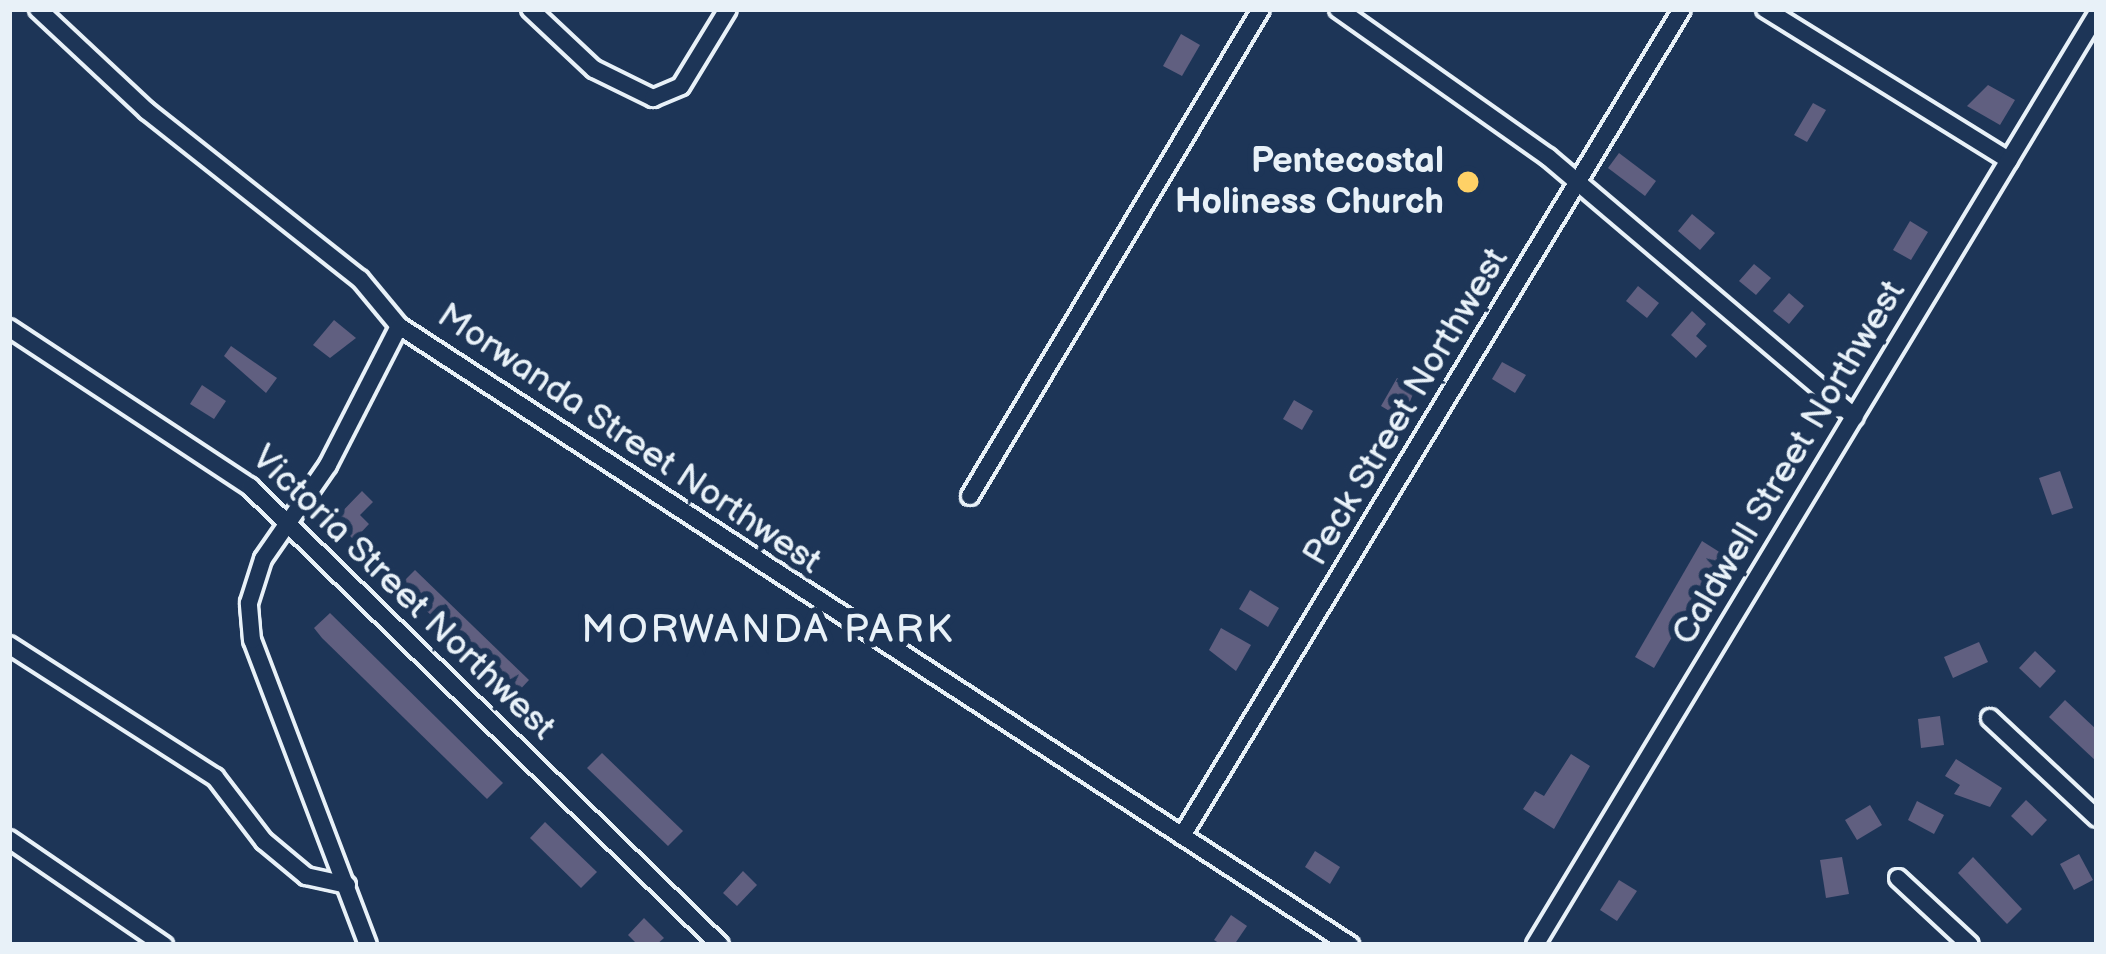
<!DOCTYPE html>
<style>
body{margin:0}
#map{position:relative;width:2106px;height:954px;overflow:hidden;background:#1d3557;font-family:"Balsamiq Sans",sans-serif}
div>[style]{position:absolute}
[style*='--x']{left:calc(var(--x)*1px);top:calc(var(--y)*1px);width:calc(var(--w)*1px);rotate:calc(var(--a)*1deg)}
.building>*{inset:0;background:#605f80}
.roads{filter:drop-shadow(3px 0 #e8f1f8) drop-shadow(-3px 0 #e8f1f8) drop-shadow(0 3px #e8f1f8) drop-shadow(0 -3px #e8f1f8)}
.minor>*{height:16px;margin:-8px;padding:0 8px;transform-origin:8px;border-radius:8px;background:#1d3557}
.dots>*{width:33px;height:33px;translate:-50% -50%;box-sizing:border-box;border:6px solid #1d3557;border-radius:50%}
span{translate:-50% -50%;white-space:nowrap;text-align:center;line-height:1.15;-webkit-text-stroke:12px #1d3557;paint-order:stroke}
.poi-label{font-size:36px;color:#e8f1f8;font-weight:700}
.right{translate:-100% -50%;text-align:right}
.street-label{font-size:36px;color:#e8f1f8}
.neighbourhood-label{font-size:39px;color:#e8f1f8;letter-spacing:3px}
.frame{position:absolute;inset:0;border:12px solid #e8f1f8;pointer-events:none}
</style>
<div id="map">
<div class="building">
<div style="clip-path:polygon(1181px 34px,1200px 45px,1182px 76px,1163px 66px)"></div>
<div style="clip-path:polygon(1988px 85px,2015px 100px,2000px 125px,1967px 106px)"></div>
<div style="clip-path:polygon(1813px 103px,1826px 110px,1807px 142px,1794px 135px)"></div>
<div style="clip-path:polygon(1619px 153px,1656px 181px,1645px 196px,1608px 168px)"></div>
<div style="clip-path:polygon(1692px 214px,1715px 233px,1700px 250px,1678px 231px)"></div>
<div style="clip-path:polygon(1910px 221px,1928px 232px,1911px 260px,1893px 250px)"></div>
<div style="clip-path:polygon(1754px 264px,1771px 278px,1756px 295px,1739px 281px)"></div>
<div style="clip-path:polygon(1638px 286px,1659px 303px,1647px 318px,1626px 301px)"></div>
<div style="clip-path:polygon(1789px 293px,1804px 306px,1789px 324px,1773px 311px)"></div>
<div style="clip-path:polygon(1692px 311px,1706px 324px,1696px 336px,1707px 346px,1696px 358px,1671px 335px)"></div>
<div style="clip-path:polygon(334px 320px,356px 338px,330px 358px,313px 345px)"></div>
<div style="clip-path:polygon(231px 346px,277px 378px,266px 393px,224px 356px)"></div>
<div style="clip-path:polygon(1502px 362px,1526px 375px,1515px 393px,1492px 379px)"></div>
<div style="clip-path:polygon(1397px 378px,1415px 389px,1403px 419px,1381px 406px)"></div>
<div style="clip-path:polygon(202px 385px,226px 401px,214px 419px,190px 404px)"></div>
<div style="clip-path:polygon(1294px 400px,1313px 411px,1302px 430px,1283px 419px)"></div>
<div style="clip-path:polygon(2060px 471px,2073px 508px,2052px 515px,2039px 478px)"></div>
<div style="clip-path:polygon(362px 491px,373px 502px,360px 515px,369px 524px,354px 540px,334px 520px)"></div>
<div style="clip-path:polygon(1702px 541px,1721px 553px,1654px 668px,1635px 657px)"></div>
<div style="clip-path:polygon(415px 570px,529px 680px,514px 696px,400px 585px)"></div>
<div style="clip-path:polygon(1250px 590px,1279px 608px,1268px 627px,1239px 609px)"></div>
<div style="clip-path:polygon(330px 613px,503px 783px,487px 799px,322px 638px,314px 628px)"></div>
<div style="clip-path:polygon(1221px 628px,1251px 645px,1236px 671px,1209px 650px)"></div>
<div style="clip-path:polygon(1979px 642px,1988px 662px,1953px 678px,1944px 657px)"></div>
<div style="clip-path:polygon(2035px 651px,2056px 671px,2040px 688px,2019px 668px)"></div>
<div style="clip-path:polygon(2065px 700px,2097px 730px,2097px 762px,2049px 717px)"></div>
<div style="clip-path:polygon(1940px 716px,1944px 745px,1921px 748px,1918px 719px)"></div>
<div style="clip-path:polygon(602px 753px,683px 831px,668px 846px,587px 768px)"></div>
<div style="clip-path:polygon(1571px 754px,1590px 766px,1554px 829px,1523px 809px,1535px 791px,1544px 796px)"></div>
<div style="clip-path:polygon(1956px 759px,2002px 788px,1990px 807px,1954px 794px,1960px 785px,1945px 776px)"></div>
<div style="clip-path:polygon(2026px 800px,2047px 820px,2032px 836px,2011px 816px)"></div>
<div style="clip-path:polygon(1917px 801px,1944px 815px,1934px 834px,1908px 820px)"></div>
<div style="clip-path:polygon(1870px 805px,1882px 825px,1857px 840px,1845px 820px)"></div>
<div style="clip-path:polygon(545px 822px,597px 872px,581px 888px,530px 838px)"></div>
<div style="clip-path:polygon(1315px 851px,1340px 867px,1330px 884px,1305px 867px)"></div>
<div style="clip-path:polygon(2079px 854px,2093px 880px,2074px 890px,2060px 864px)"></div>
<div style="clip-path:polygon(1842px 857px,1849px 894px,1826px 898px,1820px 860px)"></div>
<div style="clip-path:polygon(1973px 857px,2022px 909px,2007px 924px,1958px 873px)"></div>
<div style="clip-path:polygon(743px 871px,757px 885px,737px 906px,723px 893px)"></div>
<div style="clip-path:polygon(1619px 880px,1637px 891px,1617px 921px,1600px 910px)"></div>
<div style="clip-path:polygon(1231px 915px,1247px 926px,1234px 945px,1222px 945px,1214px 940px)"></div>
<div style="clip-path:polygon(644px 918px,664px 938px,656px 945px,638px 945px,628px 935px)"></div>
</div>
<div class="roads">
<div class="minor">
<div style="--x:38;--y:9;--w:149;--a:43.1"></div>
<div style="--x:147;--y:111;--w:271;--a:38.3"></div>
<div style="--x:360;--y:279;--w:61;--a:50.3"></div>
<div style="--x:399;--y:326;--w:1135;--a:33.06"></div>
<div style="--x:530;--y:9;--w:88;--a:43.2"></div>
<div style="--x:594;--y:69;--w:66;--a:26.2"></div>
<div style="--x:653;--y:98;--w:30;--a:-23"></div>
<div style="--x:681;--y:86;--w:90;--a:-58.6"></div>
<div style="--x:1338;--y:9;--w:257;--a:35.2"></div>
<div style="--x:1548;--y:157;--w:402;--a:40.3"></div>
<div style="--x:1765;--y:9;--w:287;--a:31.8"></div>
<div style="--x:9;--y:328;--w:289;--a:33.4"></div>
<div style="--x:250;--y:487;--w:656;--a:44.26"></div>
<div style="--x:970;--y:496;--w:567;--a:-59.14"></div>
<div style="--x:9;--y:645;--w:245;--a:32.7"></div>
<div style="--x:215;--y:777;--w:81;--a:52.6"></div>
<div style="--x:264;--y:841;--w:55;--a:39.8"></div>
<div style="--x:306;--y:876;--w:42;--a:12.4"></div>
<div style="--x:1990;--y:718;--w:146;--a:43.1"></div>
<div style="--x:1182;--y:836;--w:966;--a:-58.84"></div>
<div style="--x:9;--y:839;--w:188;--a:34.4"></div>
<div style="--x:1898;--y:878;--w:98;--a:42.9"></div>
<div style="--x:368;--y:945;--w:326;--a:-110.8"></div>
<div style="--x:252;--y:640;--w:37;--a:-95"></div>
<div style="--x:249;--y:603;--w:46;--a:-72.3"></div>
<div style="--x:263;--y:559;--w:114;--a:-55.3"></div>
<div style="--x:328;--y:465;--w:156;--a:-62.9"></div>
<div style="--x:1535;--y:945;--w:1087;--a:-58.88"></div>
</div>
</div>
<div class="dots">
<div style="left:1468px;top:182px;background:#ffd166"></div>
</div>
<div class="poi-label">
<span class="right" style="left:1444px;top:182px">Pentecostal<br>Holiness Church</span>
</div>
<div class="street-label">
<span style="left:1406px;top:407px;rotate:-59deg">Peck Street Northwest</span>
<span style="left:629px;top:439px;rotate:34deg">Morwanda Street Northwest</span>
<span style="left:1789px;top:463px;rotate:-59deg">Caldwell Street Northwest</span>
<span style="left:403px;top:593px;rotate:44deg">Victoria Street Northwest</span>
</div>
<div class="neighbourhood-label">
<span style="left:768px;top:631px">MORWANDA PARK</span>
</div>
<div class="frame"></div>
</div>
